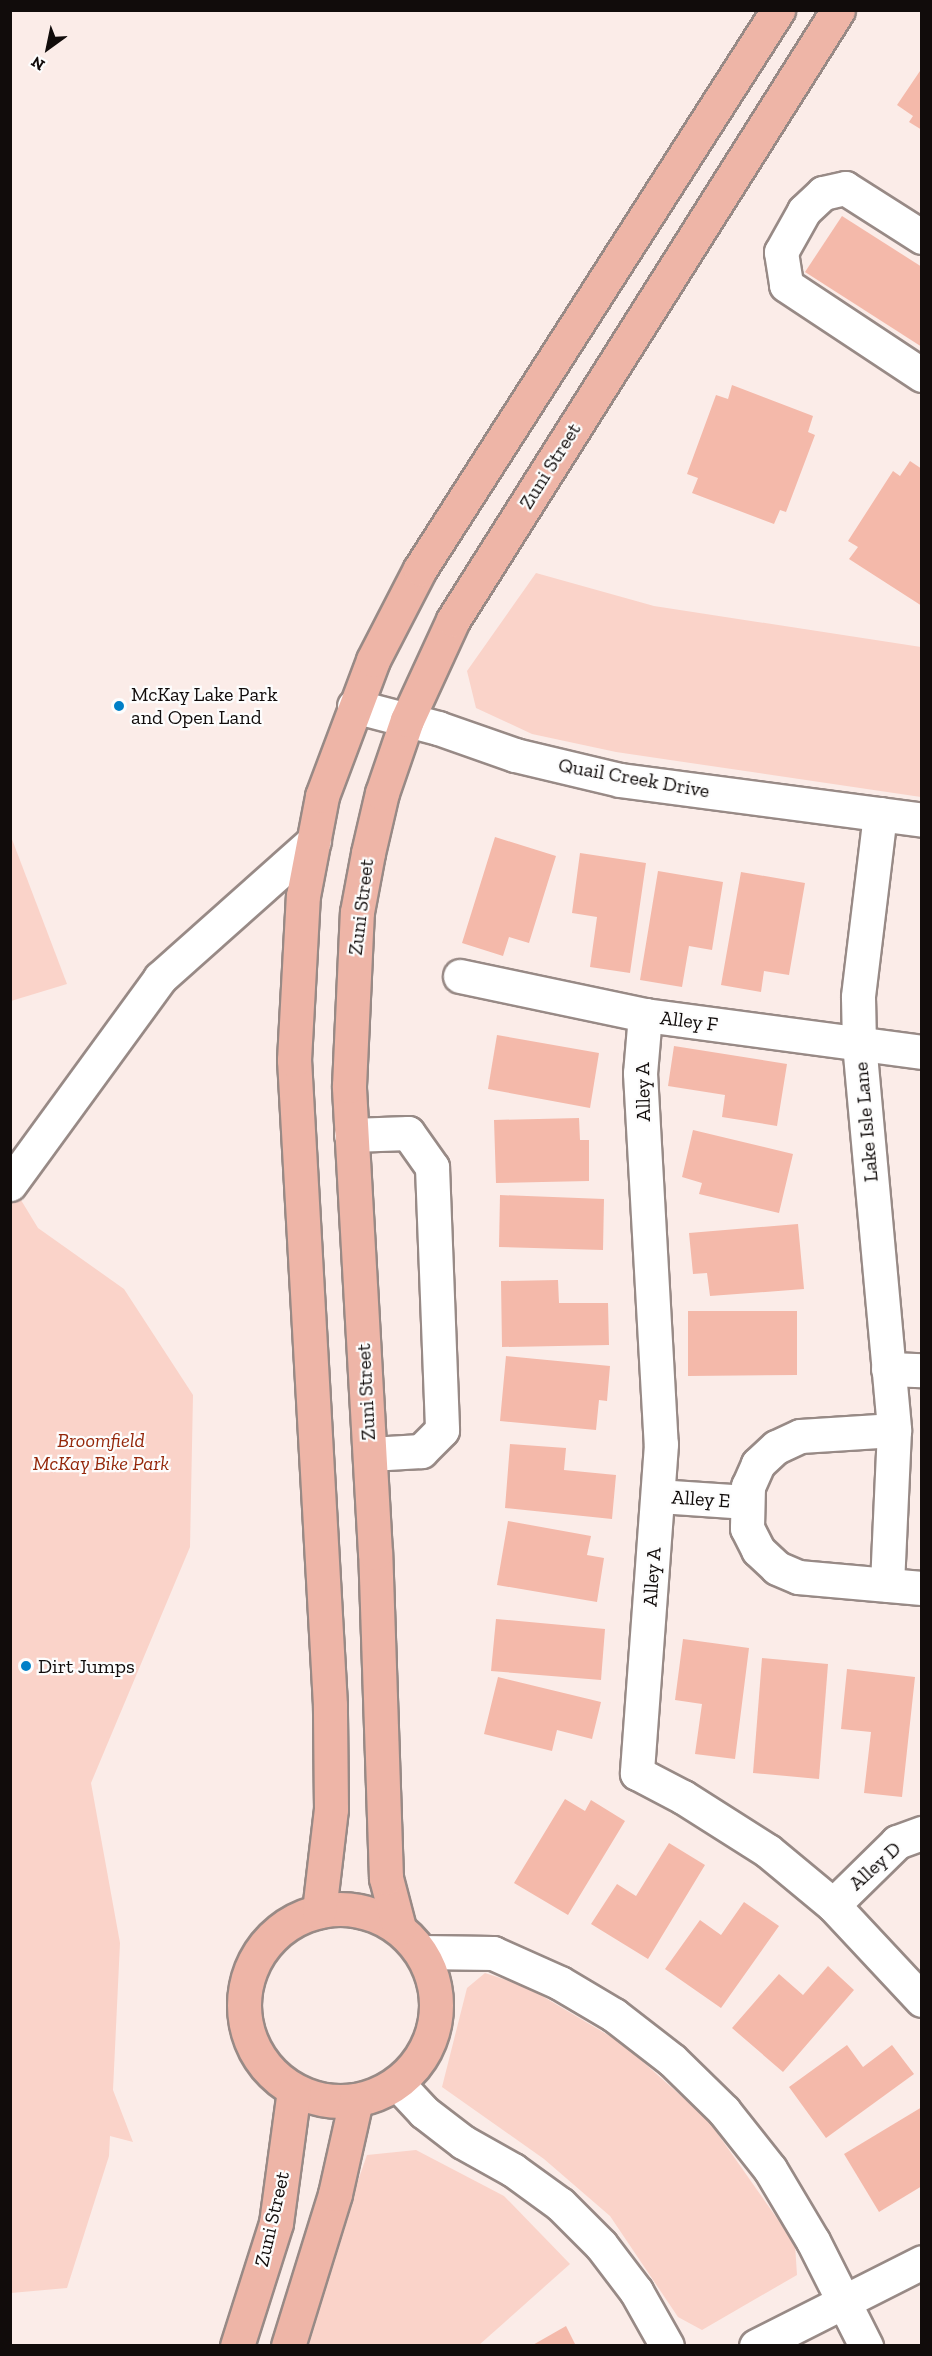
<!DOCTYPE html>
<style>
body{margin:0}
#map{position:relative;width:932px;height:2356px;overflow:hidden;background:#fbece8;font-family:"Zilla Slab",serif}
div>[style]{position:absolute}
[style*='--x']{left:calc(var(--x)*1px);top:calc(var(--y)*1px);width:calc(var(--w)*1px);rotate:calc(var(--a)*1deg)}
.green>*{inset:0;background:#fad3c9}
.building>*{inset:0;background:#f4b9aa}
.roads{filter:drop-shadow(2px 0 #988a86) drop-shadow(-2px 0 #988a86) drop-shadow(0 2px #988a86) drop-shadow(0 -2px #988a86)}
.minor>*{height:33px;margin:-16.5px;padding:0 16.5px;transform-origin:16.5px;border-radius:16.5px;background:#fff}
.major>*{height:33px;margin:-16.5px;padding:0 16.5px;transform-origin:16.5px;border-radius:16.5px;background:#eeb5a7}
.major>.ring{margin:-16.5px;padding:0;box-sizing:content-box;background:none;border:33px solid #eeb5a7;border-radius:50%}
.dots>*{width:16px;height:16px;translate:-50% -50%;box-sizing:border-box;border:3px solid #fdfdfd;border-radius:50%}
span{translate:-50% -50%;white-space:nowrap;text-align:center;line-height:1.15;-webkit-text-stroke:4.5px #fdfdfd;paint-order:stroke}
.street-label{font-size:20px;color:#110c0b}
.poi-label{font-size:20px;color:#110c0b}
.left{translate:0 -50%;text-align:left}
.park-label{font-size:20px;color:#94270a;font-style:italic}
.frame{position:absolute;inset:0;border:12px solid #110c0b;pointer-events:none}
.north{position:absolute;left:18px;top:18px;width:60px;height:60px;-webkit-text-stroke:4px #fdfdfd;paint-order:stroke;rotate:213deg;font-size:16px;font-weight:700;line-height:24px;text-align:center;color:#110c0b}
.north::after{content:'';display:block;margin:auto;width:21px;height:27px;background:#110c0b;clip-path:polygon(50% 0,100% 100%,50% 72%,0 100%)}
</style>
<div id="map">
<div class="green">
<div style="clip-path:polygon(536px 573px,654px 606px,921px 647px,921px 797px,616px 752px,532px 734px,476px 708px,467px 671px)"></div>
<div style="clip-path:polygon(10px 834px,67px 984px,11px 1001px,10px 1001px)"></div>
<div style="clip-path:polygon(10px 1182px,38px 1228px,124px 1289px,193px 1395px,190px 1547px,91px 1783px,120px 1943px,113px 2090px,133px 2142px,110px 2136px,109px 2156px,67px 2288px,11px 2293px)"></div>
<div style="clip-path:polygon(485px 1973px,527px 1987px,623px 2044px,708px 2120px,795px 2244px,797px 2275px,702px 2330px,678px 2317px,610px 2216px,544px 2159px,442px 2087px,467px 1988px)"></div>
<div style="clip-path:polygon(416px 2150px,504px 2196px,570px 2264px,479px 2345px,300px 2346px,367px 2155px)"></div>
</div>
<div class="building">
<div style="clip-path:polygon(922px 68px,922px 130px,909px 122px,913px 116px,897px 105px)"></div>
<div style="clip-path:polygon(842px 216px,922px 267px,922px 347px,805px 272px)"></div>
<div style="clip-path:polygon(732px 385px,813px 416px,808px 432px,815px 435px,786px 512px,780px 510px,774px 524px,692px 493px,698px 478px,687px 474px,716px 395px,728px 399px)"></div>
<div style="clip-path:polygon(910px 461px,922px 469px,922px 606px,849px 559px,858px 547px,848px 541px,893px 471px,900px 476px)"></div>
<div style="clip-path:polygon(495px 837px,556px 856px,529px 943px,509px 937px,503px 956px,462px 943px)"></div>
<div style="clip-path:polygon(580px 853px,646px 863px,630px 973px,590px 967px,597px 917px,572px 913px)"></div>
<div style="clip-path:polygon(658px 871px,723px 882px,712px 950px,689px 946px,682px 987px,640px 980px)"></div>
<div style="clip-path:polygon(741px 872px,805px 883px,789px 975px,764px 971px,761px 992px,721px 985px)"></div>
<div style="clip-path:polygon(497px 1035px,599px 1053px,590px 1108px,488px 1089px)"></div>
<div style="clip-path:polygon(674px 1046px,787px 1064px,777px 1126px,722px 1117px,725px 1095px,668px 1086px)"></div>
<div style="clip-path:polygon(579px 1118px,580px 1140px,589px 1140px,589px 1181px,496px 1183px,494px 1120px)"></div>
<div style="clip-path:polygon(693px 1130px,793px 1154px,779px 1213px,699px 1194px,702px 1183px,682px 1177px)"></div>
<div style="clip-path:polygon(500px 1195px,604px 1199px,603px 1250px,499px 1247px)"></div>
<div style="clip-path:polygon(798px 1224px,804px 1289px,710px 1296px,707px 1273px,693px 1274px,689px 1233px)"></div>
<div style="clip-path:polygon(558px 1280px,559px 1303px,608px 1303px,609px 1345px,502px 1347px,501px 1281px)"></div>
<div style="clip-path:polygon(688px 1311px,797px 1311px,797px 1375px,688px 1376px)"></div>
<div style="clip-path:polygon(506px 1356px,610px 1366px,607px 1401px,599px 1400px,596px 1430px,500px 1421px)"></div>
<div style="clip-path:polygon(510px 1444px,566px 1448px,564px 1470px,616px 1475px,612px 1519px,505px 1508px)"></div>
<div style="clip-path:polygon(508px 1521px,591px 1536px,587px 1555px,604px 1558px,597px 1602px,497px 1585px)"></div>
<div style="clip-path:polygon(496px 1619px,605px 1629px,601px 1680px,491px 1671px)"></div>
<div style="clip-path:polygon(683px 1639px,749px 1648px,735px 1759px,695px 1754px,702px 1704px,675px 1700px)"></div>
<div style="clip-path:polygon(762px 1658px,828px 1664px,819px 1779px,753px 1773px)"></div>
<div style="clip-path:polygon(847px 1669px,915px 1677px,902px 1797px,864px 1793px,871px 1732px,841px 1729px)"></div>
<div style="clip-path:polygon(498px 1677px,601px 1702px,592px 1739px,557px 1730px,552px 1751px,484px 1734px)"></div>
<div style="clip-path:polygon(565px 1799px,585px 1811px,591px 1800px,625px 1821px,568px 1915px,514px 1883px)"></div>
<div style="clip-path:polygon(669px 1843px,705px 1865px,648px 1959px,591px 1924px,617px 1884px,636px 1896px)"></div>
<div style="clip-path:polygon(744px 1902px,779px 1926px,721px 2008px,665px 1969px,700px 1920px,721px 1935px)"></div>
<div style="clip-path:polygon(828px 1966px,854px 1990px,783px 2072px,732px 2028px,779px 1974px,803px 1995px)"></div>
<div style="clip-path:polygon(847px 2045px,863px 2067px,892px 2045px,914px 2074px,826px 2138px,789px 2087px)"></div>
<div style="clip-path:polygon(922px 2107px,922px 2186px,879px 2212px,844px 2154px)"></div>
<div style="clip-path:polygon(566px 2326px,576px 2346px,531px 2346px)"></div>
</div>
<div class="roads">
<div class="minor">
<div style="--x:922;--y:237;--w:91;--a:-147.5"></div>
<div style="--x:845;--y:188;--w:23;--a:167"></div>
<div style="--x:823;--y:193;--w:26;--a:137"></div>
<div style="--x:804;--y:211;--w:47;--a:119.3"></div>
<div style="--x:781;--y:252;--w:33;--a:81"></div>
<div style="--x:786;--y:285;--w:163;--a:33.5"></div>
<div style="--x:354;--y:706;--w:87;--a:14.7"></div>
<div style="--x:438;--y:728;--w:82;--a:19.3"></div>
<div style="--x:515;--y:755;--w:108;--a:13.4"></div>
<div style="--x:620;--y:780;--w:305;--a:7.5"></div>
<div style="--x:880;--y:814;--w:184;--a:96.9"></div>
<div style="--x:858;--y:997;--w:46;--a:88.8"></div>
<div style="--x:859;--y:1043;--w:389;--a:84.8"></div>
<div style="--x:894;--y:1430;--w:155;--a:92.6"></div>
<div style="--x:460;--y:976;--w:189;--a:11.9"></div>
<div style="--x:645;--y:1015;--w:279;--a:7.6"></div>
<div style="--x:645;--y:1015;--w:58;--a:94.9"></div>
<div style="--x:640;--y:1073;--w:372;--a:86.8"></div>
<div style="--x:661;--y:1444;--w:330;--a:94.2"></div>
<div style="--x:637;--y:1773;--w:52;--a:27.6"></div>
<div style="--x:683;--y:1797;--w:101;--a:32.4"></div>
<div style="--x:768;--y:1851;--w:85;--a:39.7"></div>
<div style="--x:833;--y:1905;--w:130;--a:46.9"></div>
<div style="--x:351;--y:1135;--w:57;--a:-2"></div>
<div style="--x:408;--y:1133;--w:42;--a:54.8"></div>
<div style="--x:432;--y:1167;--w:263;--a:87.8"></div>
<div style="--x:442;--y:1430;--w:30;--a:135"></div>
<div style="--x:421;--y:1451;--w:51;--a:176.6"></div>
<div style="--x:10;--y:1184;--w:255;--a:-53.9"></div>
<div style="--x:160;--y:978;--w:206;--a:-41.7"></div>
<div style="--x:888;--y:1369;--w:34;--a:2"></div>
<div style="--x:894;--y:1430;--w:94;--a:176.3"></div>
<div style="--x:800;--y:1436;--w:26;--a:155"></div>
<div style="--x:776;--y:1447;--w:25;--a:137"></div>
<div style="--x:758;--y:1464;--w:24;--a:114"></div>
<div style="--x:748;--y:1486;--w:42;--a:91.4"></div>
<div style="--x:747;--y:1528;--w:25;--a:63"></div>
<div style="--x:758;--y:1550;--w:26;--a:43"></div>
<div style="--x:777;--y:1568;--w:23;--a:23"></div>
<div style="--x:798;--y:1577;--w:124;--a:5.1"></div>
<div style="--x:658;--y:1496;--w:87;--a:3.9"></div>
<div style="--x:833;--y:1905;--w:90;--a:-44.5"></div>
<div style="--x:897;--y:1842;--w:27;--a:-20"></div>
<div style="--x:421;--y:1952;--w:72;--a:0.8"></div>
<div style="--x:493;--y:1953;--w:73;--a:24.1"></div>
<div style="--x:560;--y:1983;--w:63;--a:30.7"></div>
<div style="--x:614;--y:2015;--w:73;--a:37.8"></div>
<div style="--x:672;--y:2060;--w:73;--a:44.4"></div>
<div style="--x:724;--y:2111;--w:74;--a:51.6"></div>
<div style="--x:770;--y:2169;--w:84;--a:59.2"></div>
<div style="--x:813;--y:2241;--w:118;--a:63.2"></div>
<div style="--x:397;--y:2083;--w:40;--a:47"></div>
<div style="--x:424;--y:2112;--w:49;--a:37.6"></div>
<div style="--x:463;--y:2142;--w:57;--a:29.2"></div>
<div style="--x:513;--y:2170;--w:58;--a:35.9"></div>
<div style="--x:560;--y:2204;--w:58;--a:45"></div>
<div style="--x:601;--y:2245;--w:58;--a:52.7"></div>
<div style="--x:636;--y:2291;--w:63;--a:60.6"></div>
<div style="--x:756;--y:2346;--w:186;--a:-26.8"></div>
</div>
<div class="major">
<div class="ring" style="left:244px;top:1909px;width:159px;height:159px"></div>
<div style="--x:319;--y:1911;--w:103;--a:-83.3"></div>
<div style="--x:331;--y:1809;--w:104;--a:-90.6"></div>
<div style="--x:330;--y:1705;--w:646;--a:-93.19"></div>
<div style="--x:294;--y:1060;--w:164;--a:-86.9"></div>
<div style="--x:303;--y:896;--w:102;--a:-79.2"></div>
<div style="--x:322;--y:796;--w:145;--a:-69.4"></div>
<div style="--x:373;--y:660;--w:102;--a:-62.7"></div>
<div style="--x:420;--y:569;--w:664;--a:-57.36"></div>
<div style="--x:399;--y:1928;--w:52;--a:-104.6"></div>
<div style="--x:386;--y:1878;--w:325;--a:-91.9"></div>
<div style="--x:375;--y:1553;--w:468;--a:-93.2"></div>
<div style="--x:349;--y:1086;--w:174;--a:-87.4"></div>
<div style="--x:357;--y:912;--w:60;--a:-79.4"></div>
<div style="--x:368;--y:853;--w:62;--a:-76.9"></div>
<div style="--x:382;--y:793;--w:77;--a:-71.1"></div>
<div style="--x:407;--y:720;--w:110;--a:-65.3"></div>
<div style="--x:453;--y:620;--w:721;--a:-57.74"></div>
<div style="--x:237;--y:2346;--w:129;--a:-72.4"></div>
<div style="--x:276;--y:2223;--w:134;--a:-82.3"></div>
<div style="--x:288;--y:2346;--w:159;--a:-72.8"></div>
<div style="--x:335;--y:2194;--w:96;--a:-77.4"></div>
</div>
</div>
<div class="dots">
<div style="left:119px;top:706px;background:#007fc7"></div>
<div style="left:26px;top:1666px;background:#007fc7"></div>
</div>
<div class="street-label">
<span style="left:550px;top:466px;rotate:-58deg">Zuni Street</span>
<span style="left:634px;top:778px;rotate:10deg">Quail Creek Drive</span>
<span style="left:361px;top:907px;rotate:-83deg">Zuni Street</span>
<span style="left:689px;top:1021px;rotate:7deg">Alley F</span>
<span style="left:643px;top:1092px;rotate:-91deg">Alley A</span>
<span style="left:866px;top:1122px;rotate:-95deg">Lake Isle Lane</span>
<span style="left:366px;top:1392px;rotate:-93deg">Zuni Street</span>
<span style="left:701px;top:1499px;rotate:4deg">Alley E</span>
<span style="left:652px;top:1577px;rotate:-86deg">Alley A</span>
<span style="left:875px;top:1866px;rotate:-42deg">Alley D</span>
<span style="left:272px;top:2219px;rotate:-77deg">Zuni Street</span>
</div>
<div class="poi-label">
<span class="left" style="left:131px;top:706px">McKay Lake Park<br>and Open Land</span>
<span class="left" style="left:38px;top:1666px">Dirt Jumps</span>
</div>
<div class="park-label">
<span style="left:101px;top:1452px">Broomfield<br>McKay Bike Park</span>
</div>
<div class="frame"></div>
<div class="north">N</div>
</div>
